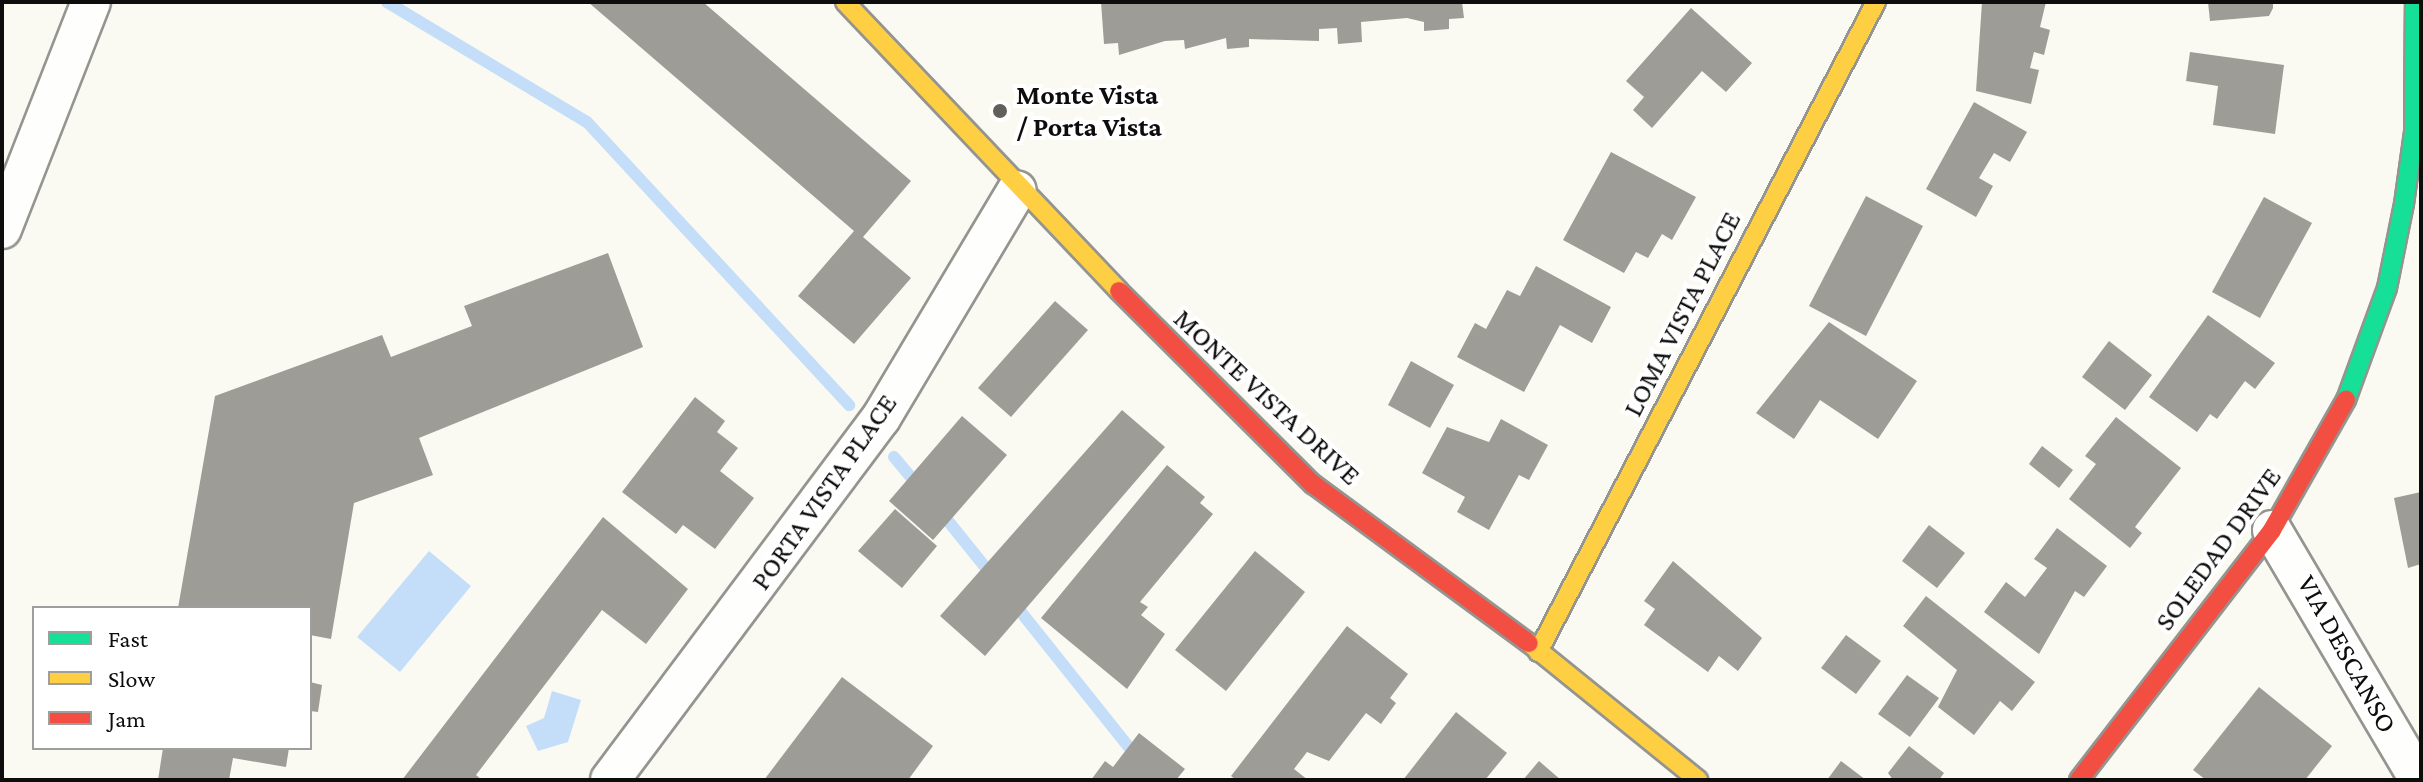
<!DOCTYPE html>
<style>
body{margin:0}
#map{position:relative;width:2423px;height:782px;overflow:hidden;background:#fbfaf2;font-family:"Crimson Pro",serif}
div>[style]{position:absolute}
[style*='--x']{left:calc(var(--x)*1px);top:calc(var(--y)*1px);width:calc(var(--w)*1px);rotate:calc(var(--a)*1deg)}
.water>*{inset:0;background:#c4def9}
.stream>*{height:12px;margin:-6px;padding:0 6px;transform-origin:6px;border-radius:6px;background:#c4def9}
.building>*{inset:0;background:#9e9c97}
.roads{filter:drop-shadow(2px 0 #949490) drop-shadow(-2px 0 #949490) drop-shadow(0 2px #949490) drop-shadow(0 -2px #949490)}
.street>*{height:38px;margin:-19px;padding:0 19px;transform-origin:19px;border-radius:19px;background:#fefefd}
.fast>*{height:18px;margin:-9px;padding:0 9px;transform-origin:9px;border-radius:9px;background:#16e098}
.slow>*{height:18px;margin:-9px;padding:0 9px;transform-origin:9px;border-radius:9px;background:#ffcf43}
.jam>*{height:18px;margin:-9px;padding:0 9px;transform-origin:9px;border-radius:9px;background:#f24e42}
.dots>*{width:22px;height:22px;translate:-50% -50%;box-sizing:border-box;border:4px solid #fff;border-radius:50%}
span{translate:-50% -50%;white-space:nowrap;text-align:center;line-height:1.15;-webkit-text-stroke:8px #fff;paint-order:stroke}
.poi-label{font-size:28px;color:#0d0d0d;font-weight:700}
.left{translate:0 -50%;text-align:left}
.street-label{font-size:28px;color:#0d0d0d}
.frame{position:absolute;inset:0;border:4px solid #0d0d0d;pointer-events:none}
.legend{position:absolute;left:32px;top:606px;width:280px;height:144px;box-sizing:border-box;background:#fff;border:2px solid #9e9e9e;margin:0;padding:10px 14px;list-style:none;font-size:24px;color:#0d0d0d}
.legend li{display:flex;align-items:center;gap:16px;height:40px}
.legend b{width:40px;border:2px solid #9e9e9e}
</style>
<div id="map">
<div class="water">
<div style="clip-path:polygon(429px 551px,471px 586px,400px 672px,357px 637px)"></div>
<div style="clip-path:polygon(552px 691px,581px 700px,568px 742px,538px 751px,526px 726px,544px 718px)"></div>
</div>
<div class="stream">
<div style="--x:387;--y:2;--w:233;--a:31"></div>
<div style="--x:587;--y:122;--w:386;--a:47.2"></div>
<div style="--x:894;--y:457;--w:40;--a:50"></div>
<div style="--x:940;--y:511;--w:86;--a:51.1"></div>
<div style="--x:1013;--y:602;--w:228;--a:51.4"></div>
</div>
<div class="building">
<div style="clip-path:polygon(588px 2px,703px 2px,911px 181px,863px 237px,911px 278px,854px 344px,798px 296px,854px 231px)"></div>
<div style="clip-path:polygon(1101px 2px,1462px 2px,1464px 18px,1449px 19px,1449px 29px,1424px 31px,1424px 22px,1407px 18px,1361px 22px,1362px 42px,1338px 44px,1337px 28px,1319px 29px,1319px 41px,1249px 39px,1249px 47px,1227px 49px,1226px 38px,1185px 49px,1184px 40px,1165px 41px,1119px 55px,1118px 43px,1104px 44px)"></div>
<div style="clip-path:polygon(1982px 2px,2046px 2px,2040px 27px,2050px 30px,2044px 55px,2034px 52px,2030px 68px,2039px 70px,2031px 104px,1976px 91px)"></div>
<div style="clip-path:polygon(2208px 2px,2273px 2px,2273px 8px,2269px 16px,2210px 21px)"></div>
<div style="clip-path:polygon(1691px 8px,1752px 63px,1726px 92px,1702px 71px,1652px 128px,1633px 110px,1644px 97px,1626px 81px)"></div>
<div style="clip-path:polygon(2190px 52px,2284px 65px,2275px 134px,2213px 125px,2218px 86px,2186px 81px)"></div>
<div style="clip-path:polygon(1974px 102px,2027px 132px,2010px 162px,1994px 153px,1979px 178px,1993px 186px,1976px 217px,1926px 189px)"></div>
<div style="clip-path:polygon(1611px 152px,1696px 197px,1672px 240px,1662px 234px,1648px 258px,1636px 252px,1624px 273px,1563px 240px)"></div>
<div style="clip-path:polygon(1866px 196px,1923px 226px,1866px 336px,1809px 306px)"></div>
<div style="clip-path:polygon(2264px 197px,2312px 223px,2260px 318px,2212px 292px)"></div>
<div style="clip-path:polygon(608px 253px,643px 347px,419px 438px,433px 475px,354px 503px,331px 639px,310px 635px,310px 608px,178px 608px,215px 396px,382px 335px,391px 357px,472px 326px,464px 306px)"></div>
<div style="clip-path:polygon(1536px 266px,1611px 307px,1592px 343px,1560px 325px,1524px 392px,1457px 357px,1475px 323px,1486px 329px,1507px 290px,1520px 296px)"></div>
<div style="clip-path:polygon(1055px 301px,1088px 330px,1011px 417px,978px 388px)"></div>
<div style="clip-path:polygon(2208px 315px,2275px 363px,2255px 389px,2245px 381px,2217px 419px,2210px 414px,2197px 432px,2149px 397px)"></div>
<div style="clip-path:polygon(1829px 322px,1917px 381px,1878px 439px,1820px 400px,1794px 439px,1756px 413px)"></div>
<div style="clip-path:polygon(2109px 341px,2152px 375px,2125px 410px,2082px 377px)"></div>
<div style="clip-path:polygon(1411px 361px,1454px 385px,1430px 428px,1388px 405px)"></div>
<div style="clip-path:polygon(695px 397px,725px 421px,717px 432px,738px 448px,720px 471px,754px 498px,715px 549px,683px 525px,676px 534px,622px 492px)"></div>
<div style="clip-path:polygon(1122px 410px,1165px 447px,985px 656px,940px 616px)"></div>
<div style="clip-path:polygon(962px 416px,1007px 455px,933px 540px,889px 501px)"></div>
<div style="clip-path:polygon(2116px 417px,2181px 468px,2135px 527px,2142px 533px,2130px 548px,2069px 499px,2096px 464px,2085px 456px)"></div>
<div style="clip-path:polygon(1501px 419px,1548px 445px,1529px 480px,1519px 475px,1489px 530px,1457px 512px,1465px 497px,1422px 473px,1447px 427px,1489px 442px)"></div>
<div style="clip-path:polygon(2042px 446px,2073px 470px,2059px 488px,2029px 464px)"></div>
<div style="clip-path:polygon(1167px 465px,1205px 497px,1200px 503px,1213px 514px,1140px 602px,1148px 607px,1141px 615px,1165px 634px,1127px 689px,1041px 618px)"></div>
<div style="clip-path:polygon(2421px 492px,2421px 564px,2408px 568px,2394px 498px)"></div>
<div style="clip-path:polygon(895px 509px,937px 546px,902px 588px,858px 551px)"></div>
<div style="clip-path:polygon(603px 517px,688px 589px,646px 644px,602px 610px,476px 775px,482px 780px,402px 780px)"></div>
<div style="clip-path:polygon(1929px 525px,1965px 553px,1937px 588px,1902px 561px)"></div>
<div style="clip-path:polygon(2057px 528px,2107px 566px,2084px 597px,2075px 591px,2039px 654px,1984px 612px,2006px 582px,2025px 597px,2047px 568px,2034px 559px)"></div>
<div style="clip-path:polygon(1255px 551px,1305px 592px,1226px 691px,1175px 650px)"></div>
<div style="clip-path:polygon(1673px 561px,1762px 638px,1738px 671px,1719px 656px,1708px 672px,1644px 625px,1655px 609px,1644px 601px)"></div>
<div style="clip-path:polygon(1926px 596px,2035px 682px,2012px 711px,2000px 701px,1974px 735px,1938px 707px,1957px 670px,1903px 626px)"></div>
<div style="clip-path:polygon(1347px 626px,1408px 674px,1390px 698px,1396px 703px,1381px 724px,1366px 713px,1329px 761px,1307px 752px,1294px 769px,1308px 780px,1236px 780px,1231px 776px)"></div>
<div style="clip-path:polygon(1846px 635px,1881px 661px,1856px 694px,1821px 668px)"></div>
<div style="clip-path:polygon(1907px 675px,1939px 698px,1910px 737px,1878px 714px)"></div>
<div style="clip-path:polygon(842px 677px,933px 746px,908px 780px,764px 780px)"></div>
<div style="clip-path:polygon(310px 682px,322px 685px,318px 712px,310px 711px)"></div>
<div style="clip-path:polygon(2259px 687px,2332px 746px,2305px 780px,2206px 780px,2193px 770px)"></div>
<div style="clip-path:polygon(1456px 712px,1507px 753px,1485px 780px,1403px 780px)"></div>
<div style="clip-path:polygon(1139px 733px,1185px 769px,1176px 780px,1091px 780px,1105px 761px,1113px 767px)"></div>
<div style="clip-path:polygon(1909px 746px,1944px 773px,1939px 780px,1893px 780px,1888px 773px)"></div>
<div style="clip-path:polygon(163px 748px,289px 748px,286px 767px,233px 758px,229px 780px,158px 780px)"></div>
<div style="clip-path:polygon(1539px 761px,1561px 780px,1523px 780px)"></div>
<div style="clip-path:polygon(1841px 761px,1866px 780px,1827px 780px)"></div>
</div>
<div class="roads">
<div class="street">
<div style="--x:2;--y:229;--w:244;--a:-68.6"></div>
<div style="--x:2272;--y:530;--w:290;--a:59.5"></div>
<div style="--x:610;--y:780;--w:452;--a:-53.2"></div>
<div style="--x:881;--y:418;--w:265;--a:-59.2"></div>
</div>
<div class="fast">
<div style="--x:2346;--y:400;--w:119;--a:-69.9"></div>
<div style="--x:2387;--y:288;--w:86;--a:-78.6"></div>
<div style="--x:2404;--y:204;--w:73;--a:-82.1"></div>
<div style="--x:2414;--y:132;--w:130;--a:-89.6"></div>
</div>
<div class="slow">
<div style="--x:845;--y:2;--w:398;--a:46.5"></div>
<div style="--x:1529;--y:643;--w:218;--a:39"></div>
<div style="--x:1538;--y:652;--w:733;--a:-62.53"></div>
</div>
<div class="jam">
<div style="--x:1119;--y:291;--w:274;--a:44.9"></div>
<div style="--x:1313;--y:484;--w:268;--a:36.4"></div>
<div style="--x:2079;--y:780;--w:316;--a:-52.3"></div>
<div style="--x:2272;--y:530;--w:150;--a:-60.4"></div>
</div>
</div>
<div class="dots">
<div style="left:1000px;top:111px;background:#60605d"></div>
</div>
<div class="poi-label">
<span class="left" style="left:1016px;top:111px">Monte Vista<br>/ Porta Vista</span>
</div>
<div class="street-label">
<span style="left:1682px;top:314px;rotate:-63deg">LOMA VISTA PLACE</span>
<span style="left:1267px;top:397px;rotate:43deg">MONTE VISTA DRIVE</span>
<span style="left:824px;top:492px;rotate:-55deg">PORTA VISTA PLACE</span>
<span style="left:2218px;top:549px;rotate:-54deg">SOLEDAD DRIVE</span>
<span style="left:2347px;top:654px;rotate:61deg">VIA DESCANSO</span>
</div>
<div class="frame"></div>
<ul class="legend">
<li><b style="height:10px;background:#16e098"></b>Fast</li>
<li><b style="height:10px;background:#ffcf43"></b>Slow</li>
<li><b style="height:10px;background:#f24e42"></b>Jam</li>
</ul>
</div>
